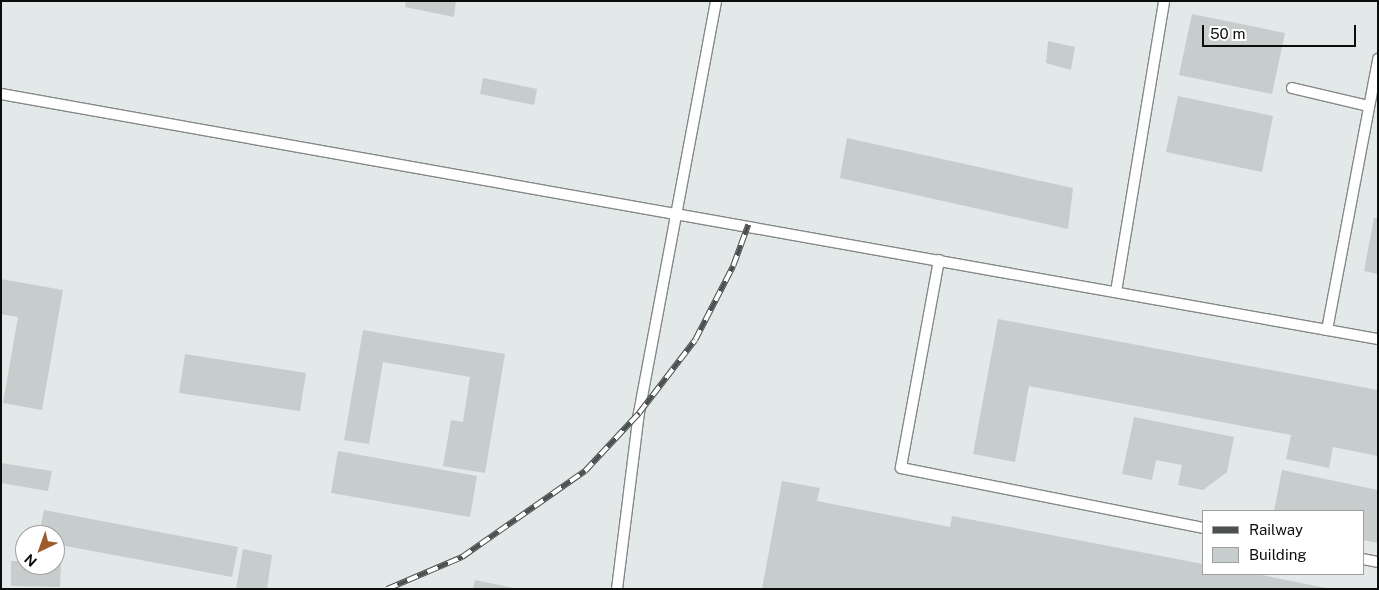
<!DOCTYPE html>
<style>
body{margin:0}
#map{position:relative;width:1379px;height:590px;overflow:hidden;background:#e3e9e8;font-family:"Public Sans",sans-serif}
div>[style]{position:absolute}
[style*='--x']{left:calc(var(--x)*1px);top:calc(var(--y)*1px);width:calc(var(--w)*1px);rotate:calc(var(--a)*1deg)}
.building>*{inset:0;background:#c7cccc}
.roads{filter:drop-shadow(1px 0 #848988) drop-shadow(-1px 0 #848988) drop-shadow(0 1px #848988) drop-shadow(0 -1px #848988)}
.service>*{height:10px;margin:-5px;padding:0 5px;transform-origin:5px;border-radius:5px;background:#fff}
.rail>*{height:5.5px;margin-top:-2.75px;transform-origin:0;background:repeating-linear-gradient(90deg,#fff 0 11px,#4d5050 0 22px);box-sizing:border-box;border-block:1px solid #4d5050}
span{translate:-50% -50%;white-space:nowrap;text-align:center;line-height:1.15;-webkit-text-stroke:4px #fff;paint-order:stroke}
.frame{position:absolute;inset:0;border:2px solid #0c0e0e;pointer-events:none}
.legend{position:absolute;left:1202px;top:510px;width:162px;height:65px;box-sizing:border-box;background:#fff;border:1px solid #9e9f9f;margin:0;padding:6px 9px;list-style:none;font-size:15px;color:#0c0e0e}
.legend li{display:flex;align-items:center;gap:10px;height:25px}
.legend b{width:25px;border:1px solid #9e9f9f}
.north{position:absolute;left:15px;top:525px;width:50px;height:50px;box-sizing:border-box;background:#fff;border:1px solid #9e9f9f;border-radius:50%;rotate:222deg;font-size:14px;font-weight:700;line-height:20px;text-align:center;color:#0c0e0e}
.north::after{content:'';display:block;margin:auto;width:18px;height:22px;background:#9e5b2b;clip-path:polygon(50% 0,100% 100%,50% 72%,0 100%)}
.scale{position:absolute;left:1202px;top:25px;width:154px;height:22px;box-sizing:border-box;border:2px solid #0c0e0e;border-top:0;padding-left:6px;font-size:15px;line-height:18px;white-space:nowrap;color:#0c0e0e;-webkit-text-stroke:4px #fff;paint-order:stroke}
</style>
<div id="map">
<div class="building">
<div style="clip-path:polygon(406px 1px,456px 1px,454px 17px,405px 7px)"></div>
<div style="clip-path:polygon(1192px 14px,1285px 33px,1272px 94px,1179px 75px)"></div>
<div style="clip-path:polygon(1048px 41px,1075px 47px,1071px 70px,1046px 63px)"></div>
<div style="clip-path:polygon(483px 78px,537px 89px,534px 105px,480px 94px)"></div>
<div style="clip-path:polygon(1178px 96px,1273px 116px,1262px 172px,1166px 152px)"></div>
<div style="clip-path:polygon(847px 138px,1073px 188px,1068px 229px,840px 178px)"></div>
<div style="clip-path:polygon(1374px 218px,1378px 218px,1378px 274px,1364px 271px)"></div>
<div style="clip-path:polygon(1px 279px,63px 290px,42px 410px,3px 403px,18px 317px,1px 314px)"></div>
<div style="clip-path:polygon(998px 319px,1378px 390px,1378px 456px,1333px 447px,1329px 468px,1286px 459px,1291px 435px,1029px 386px,1015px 462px,973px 454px)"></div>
<div style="clip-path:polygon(363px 330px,505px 354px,485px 473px,443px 466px,451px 420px,463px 422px,470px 377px,383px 362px,369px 444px,344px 440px)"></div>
<div style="clip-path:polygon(185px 354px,306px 373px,300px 411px,179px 393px)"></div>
<div style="clip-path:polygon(1134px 417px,1234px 437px,1227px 472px,1203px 490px,1178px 485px,1182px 465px,1156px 460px,1152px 480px,1122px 474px)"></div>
<div style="clip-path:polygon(338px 451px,477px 476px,470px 517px,331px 493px)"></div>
<div style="clip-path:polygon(1px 463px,52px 471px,48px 491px,1px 483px)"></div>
<div style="clip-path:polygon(1282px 470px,1378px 490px,1378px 543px,1363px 540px,1363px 511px,1274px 511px)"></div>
<div style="clip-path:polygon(782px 481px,820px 488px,817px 501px,950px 527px,952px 516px,1203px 564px,1203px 574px,1257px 574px,1331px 589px,762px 589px)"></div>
<div style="clip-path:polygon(44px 510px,238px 547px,232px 577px,55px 544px,55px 535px,39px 535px)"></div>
<div style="clip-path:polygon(243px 549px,272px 555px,267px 589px,236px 589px)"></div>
<div style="clip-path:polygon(11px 561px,25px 561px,25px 565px,55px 565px,55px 562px,61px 562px,60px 587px,11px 586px)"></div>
<div style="clip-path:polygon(475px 580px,514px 588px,514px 589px,473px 589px)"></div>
</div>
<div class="roads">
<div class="service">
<div style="--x:1292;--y:88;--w:79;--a:13.2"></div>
<div style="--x:1;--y:94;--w:1399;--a:10.09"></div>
<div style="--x:939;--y:260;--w:211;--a:100.4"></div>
<div style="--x:901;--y:468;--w:308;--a:11.2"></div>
<div style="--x:1116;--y:292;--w:295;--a:-80.6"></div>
<div style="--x:1327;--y:330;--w:276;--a:-79.3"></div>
<div style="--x:1363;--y:559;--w:15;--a:11"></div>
<div style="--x:617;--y:589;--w:177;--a:-82.9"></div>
<div style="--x:639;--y:413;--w:419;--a:-79.4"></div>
</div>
</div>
<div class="rail">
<div style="--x:387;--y:589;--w:82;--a:-23.1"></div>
<div style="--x:462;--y:557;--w:150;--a:-35"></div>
<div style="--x:585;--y:471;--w:79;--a:-47"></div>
<div style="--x:639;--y:413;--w:92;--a:-52.5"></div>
<div style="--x:695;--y:340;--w:83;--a:-62.8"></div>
<div style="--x:733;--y:266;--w:44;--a:-69.9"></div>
</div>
<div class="frame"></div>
<ul class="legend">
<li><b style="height:6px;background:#4d5050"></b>Railway</li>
<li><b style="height:14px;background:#c7cccc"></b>Building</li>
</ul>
<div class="north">N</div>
<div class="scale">50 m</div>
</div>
